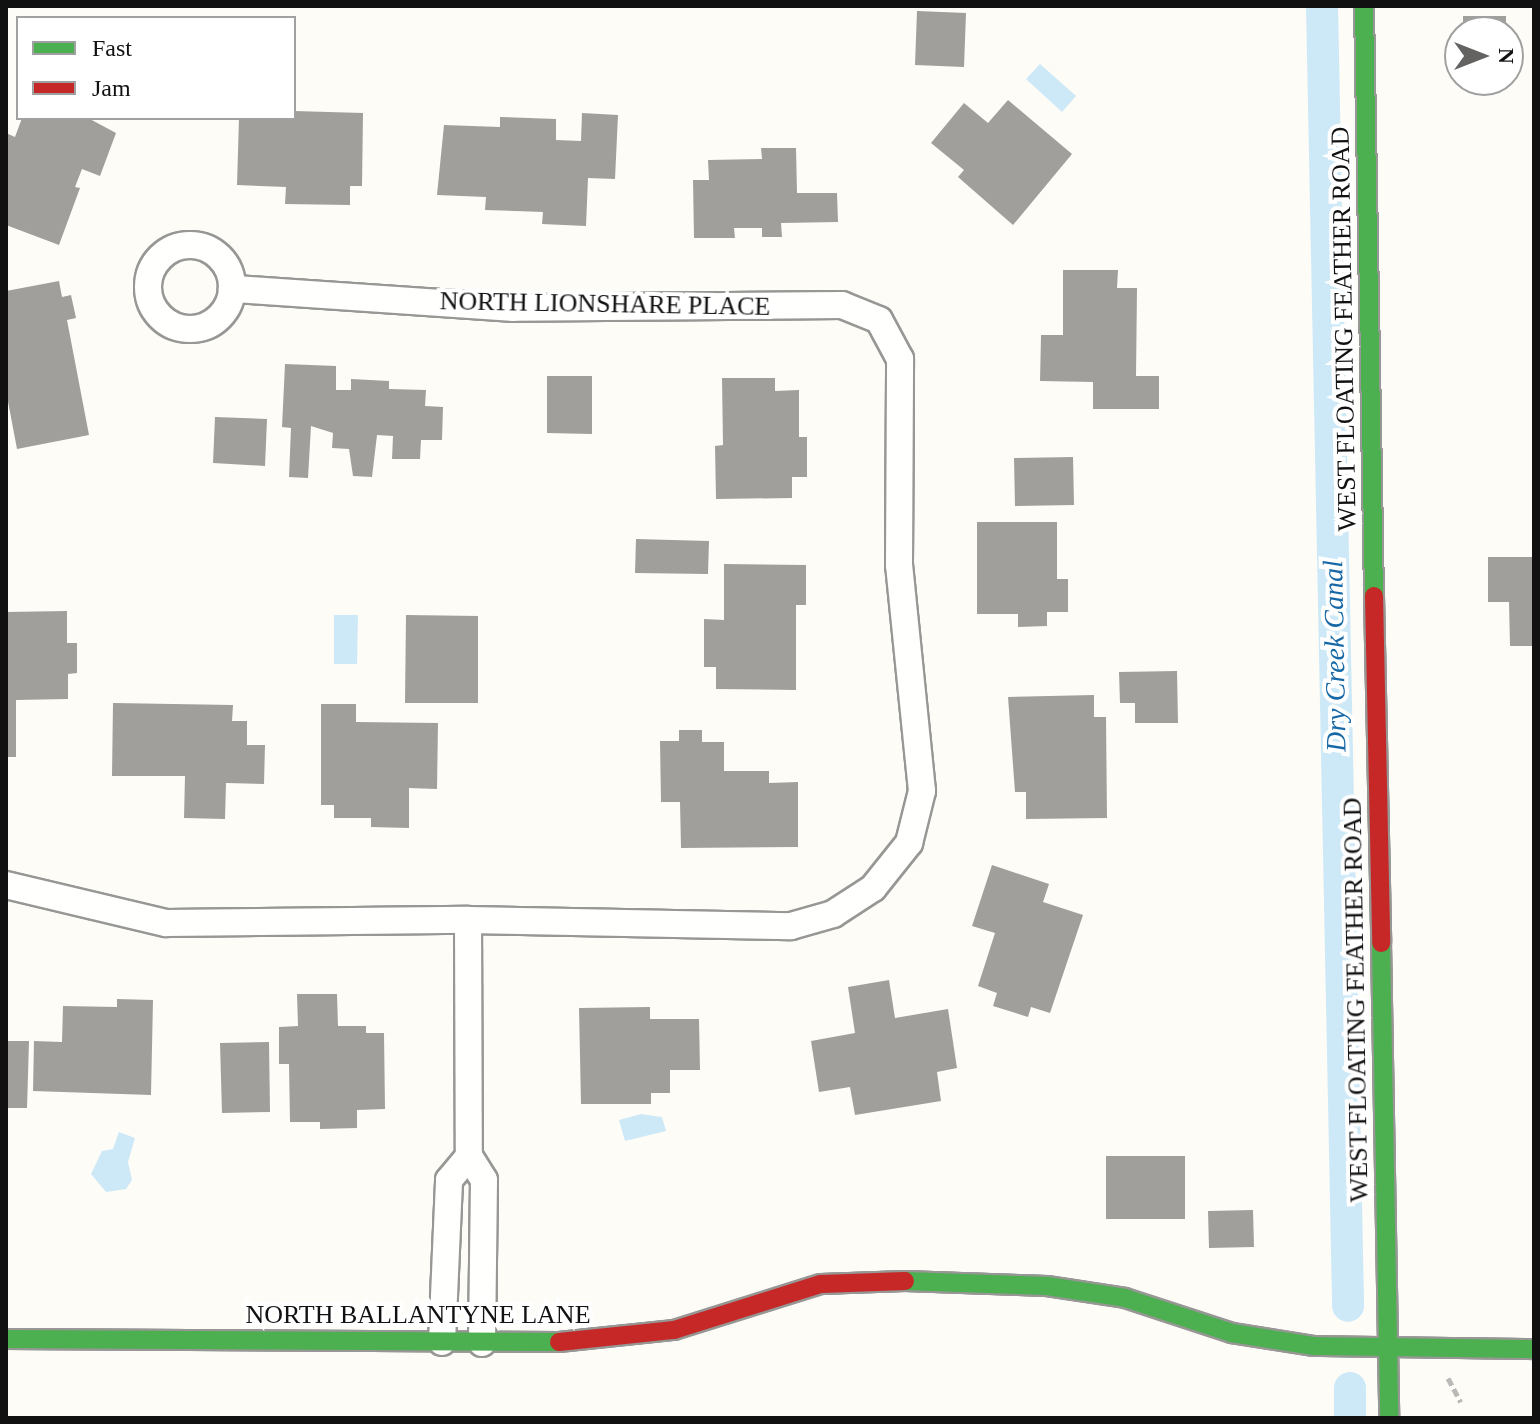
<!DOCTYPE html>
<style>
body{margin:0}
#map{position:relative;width:1540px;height:1424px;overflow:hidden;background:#fdfcf7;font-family:"Times New Roman",serif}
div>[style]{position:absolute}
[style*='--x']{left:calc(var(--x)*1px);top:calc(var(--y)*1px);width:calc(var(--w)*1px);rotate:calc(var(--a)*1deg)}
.water>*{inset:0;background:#cde8f7}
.canal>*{height:32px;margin:-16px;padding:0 16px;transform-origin:16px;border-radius:16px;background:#cde8f7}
.building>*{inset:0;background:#a19f9c}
.path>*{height:5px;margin-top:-2.5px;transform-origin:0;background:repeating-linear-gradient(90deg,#b9b9b8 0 8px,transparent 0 12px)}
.roads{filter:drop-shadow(2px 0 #979795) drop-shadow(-2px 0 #979795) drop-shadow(0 2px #979795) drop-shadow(0 -2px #979795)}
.street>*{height:26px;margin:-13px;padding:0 13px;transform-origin:13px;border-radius:13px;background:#fffffe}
.street>.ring{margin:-13px;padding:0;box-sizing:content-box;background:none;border:26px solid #fffffe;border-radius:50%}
.fast>*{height:18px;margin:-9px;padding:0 9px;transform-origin:9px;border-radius:9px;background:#4caf50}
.jam>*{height:18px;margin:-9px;padding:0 9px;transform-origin:9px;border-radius:9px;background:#c62828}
span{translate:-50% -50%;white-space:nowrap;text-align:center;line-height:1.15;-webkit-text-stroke:8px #fff;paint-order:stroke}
.street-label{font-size:26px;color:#111}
.water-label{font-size:28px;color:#1768a6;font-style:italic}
.frame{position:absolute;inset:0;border:8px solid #111;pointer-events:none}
.legend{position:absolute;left:16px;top:16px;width:280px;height:104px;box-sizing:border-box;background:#fff;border:2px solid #a0a0a0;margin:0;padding:10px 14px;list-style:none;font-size:24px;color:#111}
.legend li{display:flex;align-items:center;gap:16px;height:40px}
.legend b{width:40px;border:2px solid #a0a0a0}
.north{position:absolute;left:1444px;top:16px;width:80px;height:80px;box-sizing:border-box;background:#fff;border:2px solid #a0a0a0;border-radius:50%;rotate:90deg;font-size:22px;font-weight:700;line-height:32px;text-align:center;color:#111}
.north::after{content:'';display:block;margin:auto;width:28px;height:36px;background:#646362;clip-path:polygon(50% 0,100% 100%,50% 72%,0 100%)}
</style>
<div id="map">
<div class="water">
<div style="clip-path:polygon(1040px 64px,1076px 96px,1062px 112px,1026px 79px)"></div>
<div style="clip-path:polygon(334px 615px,358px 615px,357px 664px,334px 664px)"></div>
<div style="clip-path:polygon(641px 1114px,662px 1117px,666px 1131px,625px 1141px,619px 1120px)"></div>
<div style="clip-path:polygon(119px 1132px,135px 1138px,128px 1162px,132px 1180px,126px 1189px,106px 1192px,91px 1174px,102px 1151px,113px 1149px)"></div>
</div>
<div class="canal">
<div style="--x:1322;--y:6;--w:1300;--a:88.85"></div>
<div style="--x:1350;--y:1388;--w:30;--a:90"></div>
</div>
<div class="building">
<div style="clip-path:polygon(917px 11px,966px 13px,964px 67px,915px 65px)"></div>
<div style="clip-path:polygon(1463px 16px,1506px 16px,1506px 32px,1463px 32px)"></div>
<div style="clip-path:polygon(1463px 80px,1506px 80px,1506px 86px,1463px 86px)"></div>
<div style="clip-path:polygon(1008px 100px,1072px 154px,1013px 225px,958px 177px,964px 170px,931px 143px,964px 103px,988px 123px)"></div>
<div style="clip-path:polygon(294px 111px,363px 113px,362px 186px,350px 186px,350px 205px,285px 204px,286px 187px,237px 185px,239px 118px,294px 118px)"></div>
<div style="clip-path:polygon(582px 113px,618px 115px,615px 179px,588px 178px,586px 226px,542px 224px,543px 212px,485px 210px,486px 197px,437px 195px,444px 125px,500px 127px,500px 117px,556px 119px,556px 140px,581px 141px)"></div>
<div style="clip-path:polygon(22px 118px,88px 118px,116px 133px,100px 176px,82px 169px,75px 187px,80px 188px,59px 245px,6px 225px,6px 133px,15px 137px)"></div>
<div style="clip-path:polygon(761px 148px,796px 148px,797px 193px,837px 193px,838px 222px,781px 223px,782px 237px,762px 237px,762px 228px,734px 228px,735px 238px,694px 238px,693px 180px,709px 180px,708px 160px,762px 159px)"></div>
<div style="clip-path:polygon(1063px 270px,1118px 270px,1117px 288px,1137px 288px,1136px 376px,1159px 376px,1159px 409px,1093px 409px,1093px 382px,1040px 381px,1041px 335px,1063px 335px)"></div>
<div style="clip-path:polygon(59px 281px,62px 297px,71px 295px,76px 318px,67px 320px,89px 435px,17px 449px,6px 391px,6px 291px)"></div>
<div style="clip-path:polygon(285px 364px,336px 366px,336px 390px,351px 390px,351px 379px,389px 381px,389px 389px,426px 390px,425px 406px,443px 407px,442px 440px,421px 440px,420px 459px,392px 459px,393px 436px,377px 435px,372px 477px,353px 476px,349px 449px,332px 448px,333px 433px,311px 426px,308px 478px,289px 477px,291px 428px,282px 427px)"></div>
<div style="clip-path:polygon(547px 376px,592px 376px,592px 434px,547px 433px)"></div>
<div style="clip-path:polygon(722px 378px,775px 378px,775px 391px,799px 390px,799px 437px,807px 437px,807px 477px,792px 477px,792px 498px,716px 499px,715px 446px,723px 445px)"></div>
<div style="clip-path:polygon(215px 417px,267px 419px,265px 466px,213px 463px)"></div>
<div style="clip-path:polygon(1073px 457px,1074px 505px,1015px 506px,1014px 458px)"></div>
<div style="clip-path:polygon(977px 522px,1057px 522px,1057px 579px,1068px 579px,1068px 612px,1047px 612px,1047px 626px,1018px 627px,1018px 614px,977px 614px)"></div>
<div style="clip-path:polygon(636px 539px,709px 541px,708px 574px,635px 573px)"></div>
<div style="clip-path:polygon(1488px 557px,1534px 557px,1534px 646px,1510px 646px,1509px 602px,1488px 602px)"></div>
<div style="clip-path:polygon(724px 564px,806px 565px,806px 605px,796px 605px,796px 690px,716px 689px,716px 667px,704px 667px,704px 619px,724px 620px)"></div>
<div style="clip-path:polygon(67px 611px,67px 643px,77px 643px,77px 673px,68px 674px,68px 699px,16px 700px,16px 757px,6px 757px,6px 612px)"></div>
<div style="clip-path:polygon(406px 615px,478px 616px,478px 703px,405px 703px)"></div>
<div style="clip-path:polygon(1177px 671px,1178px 723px,1135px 723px,1135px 703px,1120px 703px,1119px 672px)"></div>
<div style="clip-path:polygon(1094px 695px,1094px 717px,1106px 717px,1107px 818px,1026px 819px,1026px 792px,1015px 792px,1008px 697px)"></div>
<div style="clip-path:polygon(113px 703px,233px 705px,232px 721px,247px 721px,247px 745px,265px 745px,264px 784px,226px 783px,225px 819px,184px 818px,185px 776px,112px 776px)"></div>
<div style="clip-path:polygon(321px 704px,356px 704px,356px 722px,438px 723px,437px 789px,409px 788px,409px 828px,371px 827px,371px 818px,334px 818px,334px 805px,321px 805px)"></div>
<div style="clip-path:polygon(679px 730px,702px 730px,702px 742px,724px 742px,724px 771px,769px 771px,769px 783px,798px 782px,798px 847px,681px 848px,680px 802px,661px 802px,660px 741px,679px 741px)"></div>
<div style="clip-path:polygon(992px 865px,1049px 884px,1043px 902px,1083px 915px,1050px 1013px,1031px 1007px,1028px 1017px,993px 1006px,997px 993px,978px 986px,995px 933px,972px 926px)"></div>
<div style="clip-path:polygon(889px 980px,895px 1018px,948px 1009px,957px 1068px,937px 1072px,941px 1101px,855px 1115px,850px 1087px,819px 1092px,811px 1041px,855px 1033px,848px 987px)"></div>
<div style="clip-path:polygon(297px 994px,337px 994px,338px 1026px,366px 1026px,366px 1033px,384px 1033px,385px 1109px,357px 1110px,357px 1128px,320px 1129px,320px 1122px,290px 1122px,289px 1064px,279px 1064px,279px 1027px,298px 1026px)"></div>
<div style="clip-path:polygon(117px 999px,153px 1000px,151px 1095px,33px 1091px,34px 1041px,62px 1042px,63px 1006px,117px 1007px)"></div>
<div style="clip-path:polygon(650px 1007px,650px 1019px,699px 1019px,700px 1070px,670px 1070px,670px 1093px,651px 1093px,651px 1104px,581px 1104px,579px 1008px)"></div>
<div style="clip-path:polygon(6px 1041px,29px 1041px,27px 1108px,6px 1108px)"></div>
<div style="clip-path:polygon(269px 1042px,270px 1112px,222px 1113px,220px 1043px)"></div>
<div style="clip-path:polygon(1106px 1156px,1185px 1156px,1185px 1219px,1106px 1219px)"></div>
<div style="clip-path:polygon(1253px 1210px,1254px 1247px,1209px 1248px,1208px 1211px)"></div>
</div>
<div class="path">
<div style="--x:1448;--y:1378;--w:27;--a:62"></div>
</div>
<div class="roads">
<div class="street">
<div class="ring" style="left:148px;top:245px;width:58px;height:58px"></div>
<div style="--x:6;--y:885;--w:164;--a:13.4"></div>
<div style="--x:166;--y:923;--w:302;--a:-0.6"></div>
<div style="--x:468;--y:920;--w:323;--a:1.1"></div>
<div style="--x:791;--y:926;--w:44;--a:-15.9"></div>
<div style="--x:833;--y:914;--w:48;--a:-33"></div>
<div style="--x:873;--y:888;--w:58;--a:-51.3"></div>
<div style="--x:909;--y:843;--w:54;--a:-76"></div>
<div style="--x:922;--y:791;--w:227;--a:-95.8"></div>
<div style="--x:899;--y:565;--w:206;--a:-89.7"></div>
<div style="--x:900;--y:359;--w:44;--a:-118.3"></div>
<div style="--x:879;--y:320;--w:40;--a:-158"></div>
<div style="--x:842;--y:305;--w:328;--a:179.5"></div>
<div style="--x:514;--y:308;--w:283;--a:-176.1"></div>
<div style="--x:468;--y:920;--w:236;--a:89.8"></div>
<div style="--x:442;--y:1342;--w:162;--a:-87.5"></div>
<div style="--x:449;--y:1180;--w:31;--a:-50"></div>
<div style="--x:469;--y:1156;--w:28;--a:58"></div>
<div style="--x:484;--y:1180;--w:163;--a:90.7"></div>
</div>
<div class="fast">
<div style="--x:1364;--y:6;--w:590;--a:89.03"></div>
<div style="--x:1381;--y:943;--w:475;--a:89"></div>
<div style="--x:905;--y:1281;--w:142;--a:2"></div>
<div style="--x:1047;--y:1286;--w:79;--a:8.7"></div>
<div style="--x:1125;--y:1298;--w:113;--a:18.1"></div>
<div style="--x:1232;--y:1333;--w:82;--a:9.1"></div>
<div style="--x:1313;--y:1346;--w:221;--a:0.8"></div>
<div style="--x:6;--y:1339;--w:553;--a:0.31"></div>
</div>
<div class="jam">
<div style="--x:1374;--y:596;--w:347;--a:88.8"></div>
<div style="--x:559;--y:1342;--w:116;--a:-6"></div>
<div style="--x:674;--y:1330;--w:154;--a:-17.4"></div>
<div style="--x:821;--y:1284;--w:84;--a:-2"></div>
</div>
</div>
<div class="street-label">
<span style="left:605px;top:304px;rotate:1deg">NORTH LIONSHARE PLACE</span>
<span style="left:1344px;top:329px;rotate:-91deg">WEST FLOATING FEATHER ROAD</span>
<span style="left:1356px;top:1000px;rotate:-91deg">WEST FLOATING FEATHER ROAD</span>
<span style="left:418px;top:1315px">NORTH BALLANTYNE LANE</span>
</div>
<div class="water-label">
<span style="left:1335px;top:656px;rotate:-91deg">Dry Creek Canal</span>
</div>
<div class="frame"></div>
<ul class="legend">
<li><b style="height:10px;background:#4caf50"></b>Fast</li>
<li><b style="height:10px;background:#c62828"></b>Jam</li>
</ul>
<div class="north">N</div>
</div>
